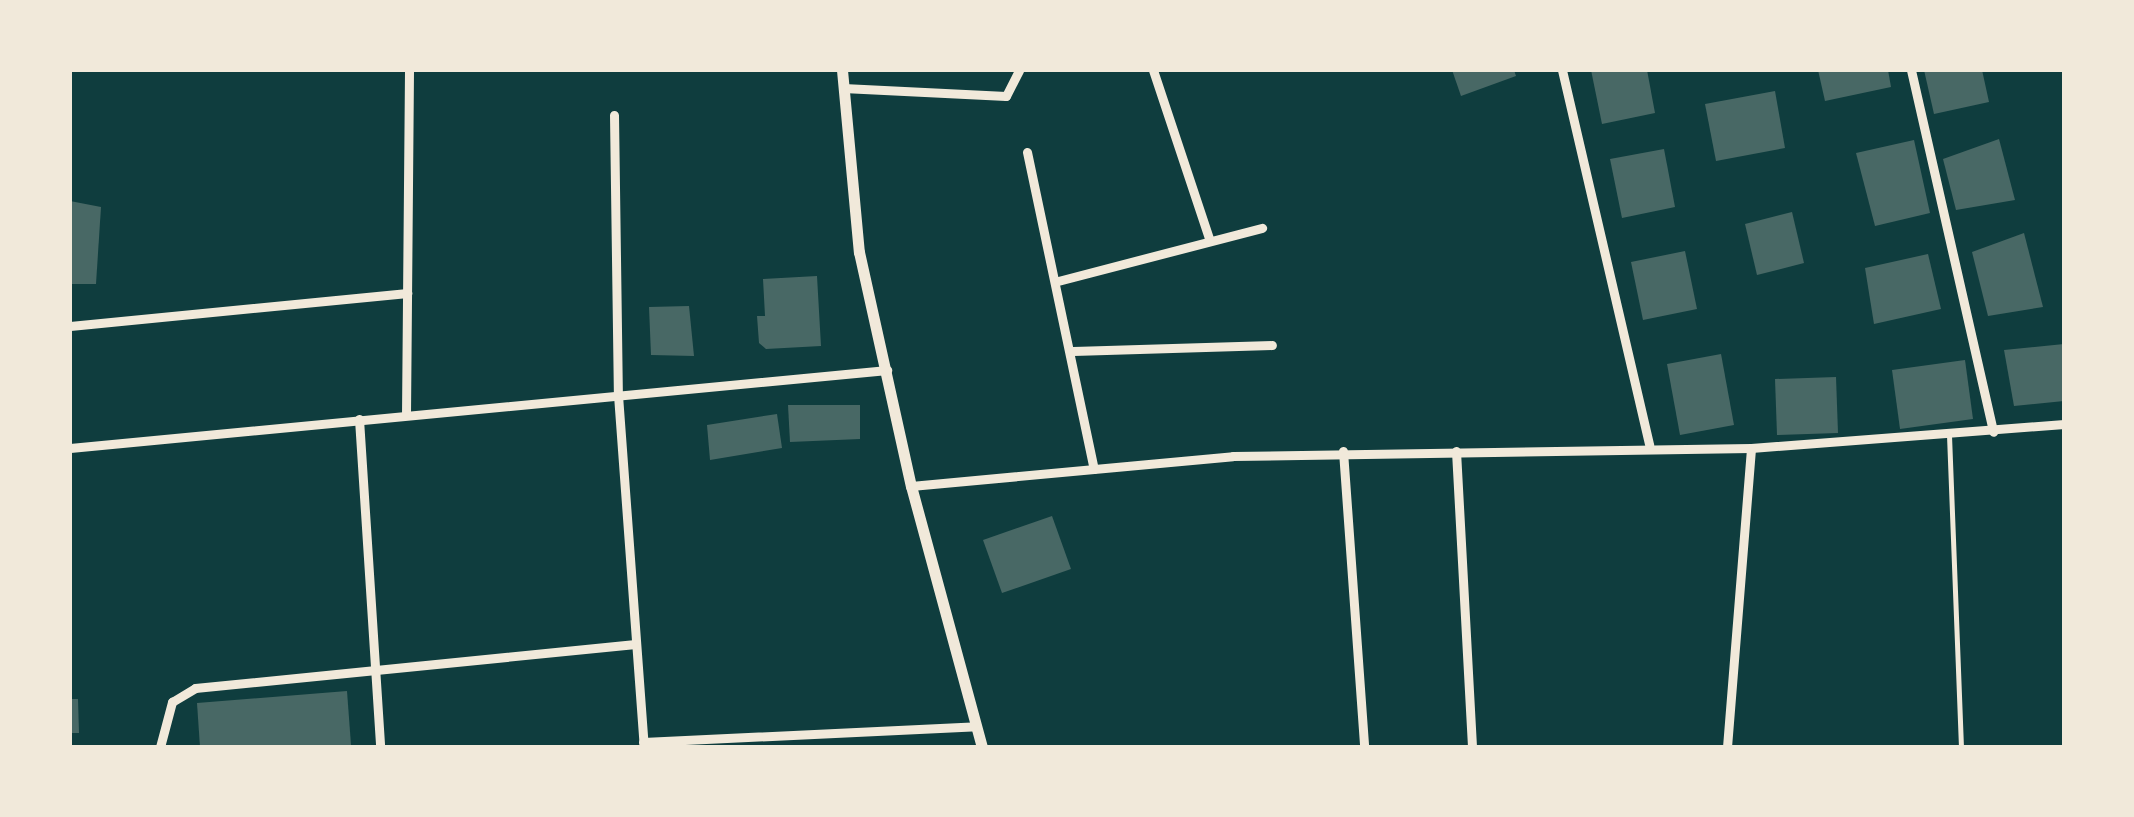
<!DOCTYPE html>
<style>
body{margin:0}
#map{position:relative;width:2134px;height:817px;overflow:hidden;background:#0f3d3e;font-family:"Alegreya Sans",sans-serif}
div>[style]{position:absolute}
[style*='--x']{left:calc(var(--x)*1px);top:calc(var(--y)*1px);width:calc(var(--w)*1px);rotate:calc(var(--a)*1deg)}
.building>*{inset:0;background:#486865}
.service>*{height:5px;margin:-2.5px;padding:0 2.5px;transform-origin:2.5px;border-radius:2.5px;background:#f1e9da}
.minor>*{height:9px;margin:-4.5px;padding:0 4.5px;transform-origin:4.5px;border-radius:4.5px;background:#f1e9da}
.tertiary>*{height:11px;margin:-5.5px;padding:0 5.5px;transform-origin:5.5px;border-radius:5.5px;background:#f1e9da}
span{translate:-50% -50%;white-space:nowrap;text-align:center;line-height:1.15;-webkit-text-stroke:10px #f1e9da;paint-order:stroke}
.frame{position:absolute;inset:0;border:72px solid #f1e9da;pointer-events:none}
</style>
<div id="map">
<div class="building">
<div style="clip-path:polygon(1452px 70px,1514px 70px,1516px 76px,1461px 96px)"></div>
<div style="clip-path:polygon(1591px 70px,1647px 70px,1655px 113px,1602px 124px)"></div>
<div style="clip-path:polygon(1818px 70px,1888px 70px,1891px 87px,1825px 101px)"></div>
<div style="clip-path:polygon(1924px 70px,1982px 70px,1989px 102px,1934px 114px)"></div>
<div style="clip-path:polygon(1775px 91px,1785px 148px,1716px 161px,1705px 104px)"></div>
<div style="clip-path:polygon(1999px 139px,2015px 200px,1956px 210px,1943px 159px)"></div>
<div style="clip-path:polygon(1914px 140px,1930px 213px,1875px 226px,1856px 153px)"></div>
<div style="clip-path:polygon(1664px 149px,1675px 207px,1622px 218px,1610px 159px)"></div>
<div style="clip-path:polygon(70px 201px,101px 207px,96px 284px,70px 284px)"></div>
<div style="clip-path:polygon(1792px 212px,1804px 263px,1757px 275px,1745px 224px)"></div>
<div style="clip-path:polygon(2024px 233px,2043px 307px,1988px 316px,1972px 252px)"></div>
<div style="clip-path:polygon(1685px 251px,1697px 309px,1643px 320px,1631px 262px)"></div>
<div style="clip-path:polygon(1928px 254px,1941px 309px,1874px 324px,1865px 268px)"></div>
<div style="clip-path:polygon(817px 276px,821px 346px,766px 349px,759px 343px,757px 316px,765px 316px,763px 279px)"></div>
<div style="clip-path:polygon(689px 306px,694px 356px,651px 355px,649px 307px)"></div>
<div style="clip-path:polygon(2064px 344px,2064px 401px,2014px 406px,2004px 350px)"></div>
<div style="clip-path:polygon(1721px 354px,1734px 425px,1680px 435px,1667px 364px)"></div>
<div style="clip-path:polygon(1965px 360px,1973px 419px,1900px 429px,1892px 370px)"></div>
<div style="clip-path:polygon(1836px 377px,1838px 433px,1777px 435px,1775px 379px)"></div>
<div style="clip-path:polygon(788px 405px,860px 405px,860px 439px,790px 442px)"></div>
<div style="clip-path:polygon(777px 414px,782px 448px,710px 460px,707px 425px)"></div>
<div style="clip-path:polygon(1052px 516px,1071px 569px,1002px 593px,983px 540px)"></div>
<div style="clip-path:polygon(347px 691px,351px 745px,200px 747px,197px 703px)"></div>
<div style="clip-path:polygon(70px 699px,78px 699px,79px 733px,70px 733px)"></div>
</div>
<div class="service">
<div style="--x:1949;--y:435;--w:312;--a:87.8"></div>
</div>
<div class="minor">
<div style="--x:1153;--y:70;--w:177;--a:71.6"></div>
<div style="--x:1562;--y:70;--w:385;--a:76.9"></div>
<div style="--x:1911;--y:70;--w:371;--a:77.2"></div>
<div style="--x:843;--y:88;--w:163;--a:2.8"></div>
<div style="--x:1006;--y:96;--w:29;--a:-63"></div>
<div style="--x:614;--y:115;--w:280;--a:89.2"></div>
<div style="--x:618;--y:395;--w:353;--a:85.8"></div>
<div style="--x:1027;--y:152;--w:324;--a:78.1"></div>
<div style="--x:1058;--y:281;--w:211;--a:-14.6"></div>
<div style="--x:70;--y:326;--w:339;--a:-5.6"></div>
<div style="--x:1073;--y:351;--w:199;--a:-1.7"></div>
<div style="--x:406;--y:415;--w:345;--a:-89.5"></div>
<div style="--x:359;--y:419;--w:329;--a:86.3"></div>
<div style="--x:70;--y:448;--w:821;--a:-5.45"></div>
<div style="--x:1343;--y:451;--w:297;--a:85.9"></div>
<div style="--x:1456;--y:451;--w:296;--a:86.9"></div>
<div style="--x:911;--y:486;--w:323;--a:-5.3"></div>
<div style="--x:1233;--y:456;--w:518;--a:-0.88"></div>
<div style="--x:1751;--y:448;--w:314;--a:-4.4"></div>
<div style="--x:643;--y:742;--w:334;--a:-2.7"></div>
<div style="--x:160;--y:747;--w:47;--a:-75.1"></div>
<div style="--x:172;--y:702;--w:27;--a:-31"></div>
<div style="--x:195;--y:688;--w:440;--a:-5.7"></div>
<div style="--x:1727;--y:747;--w:300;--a:-85.4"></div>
</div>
<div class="tertiary">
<div style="--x:842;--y:70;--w:183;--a:84.7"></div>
<div style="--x:859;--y:252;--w:240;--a:77.5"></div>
<div style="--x:911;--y:486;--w:270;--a:74.8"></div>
</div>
<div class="frame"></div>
</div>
